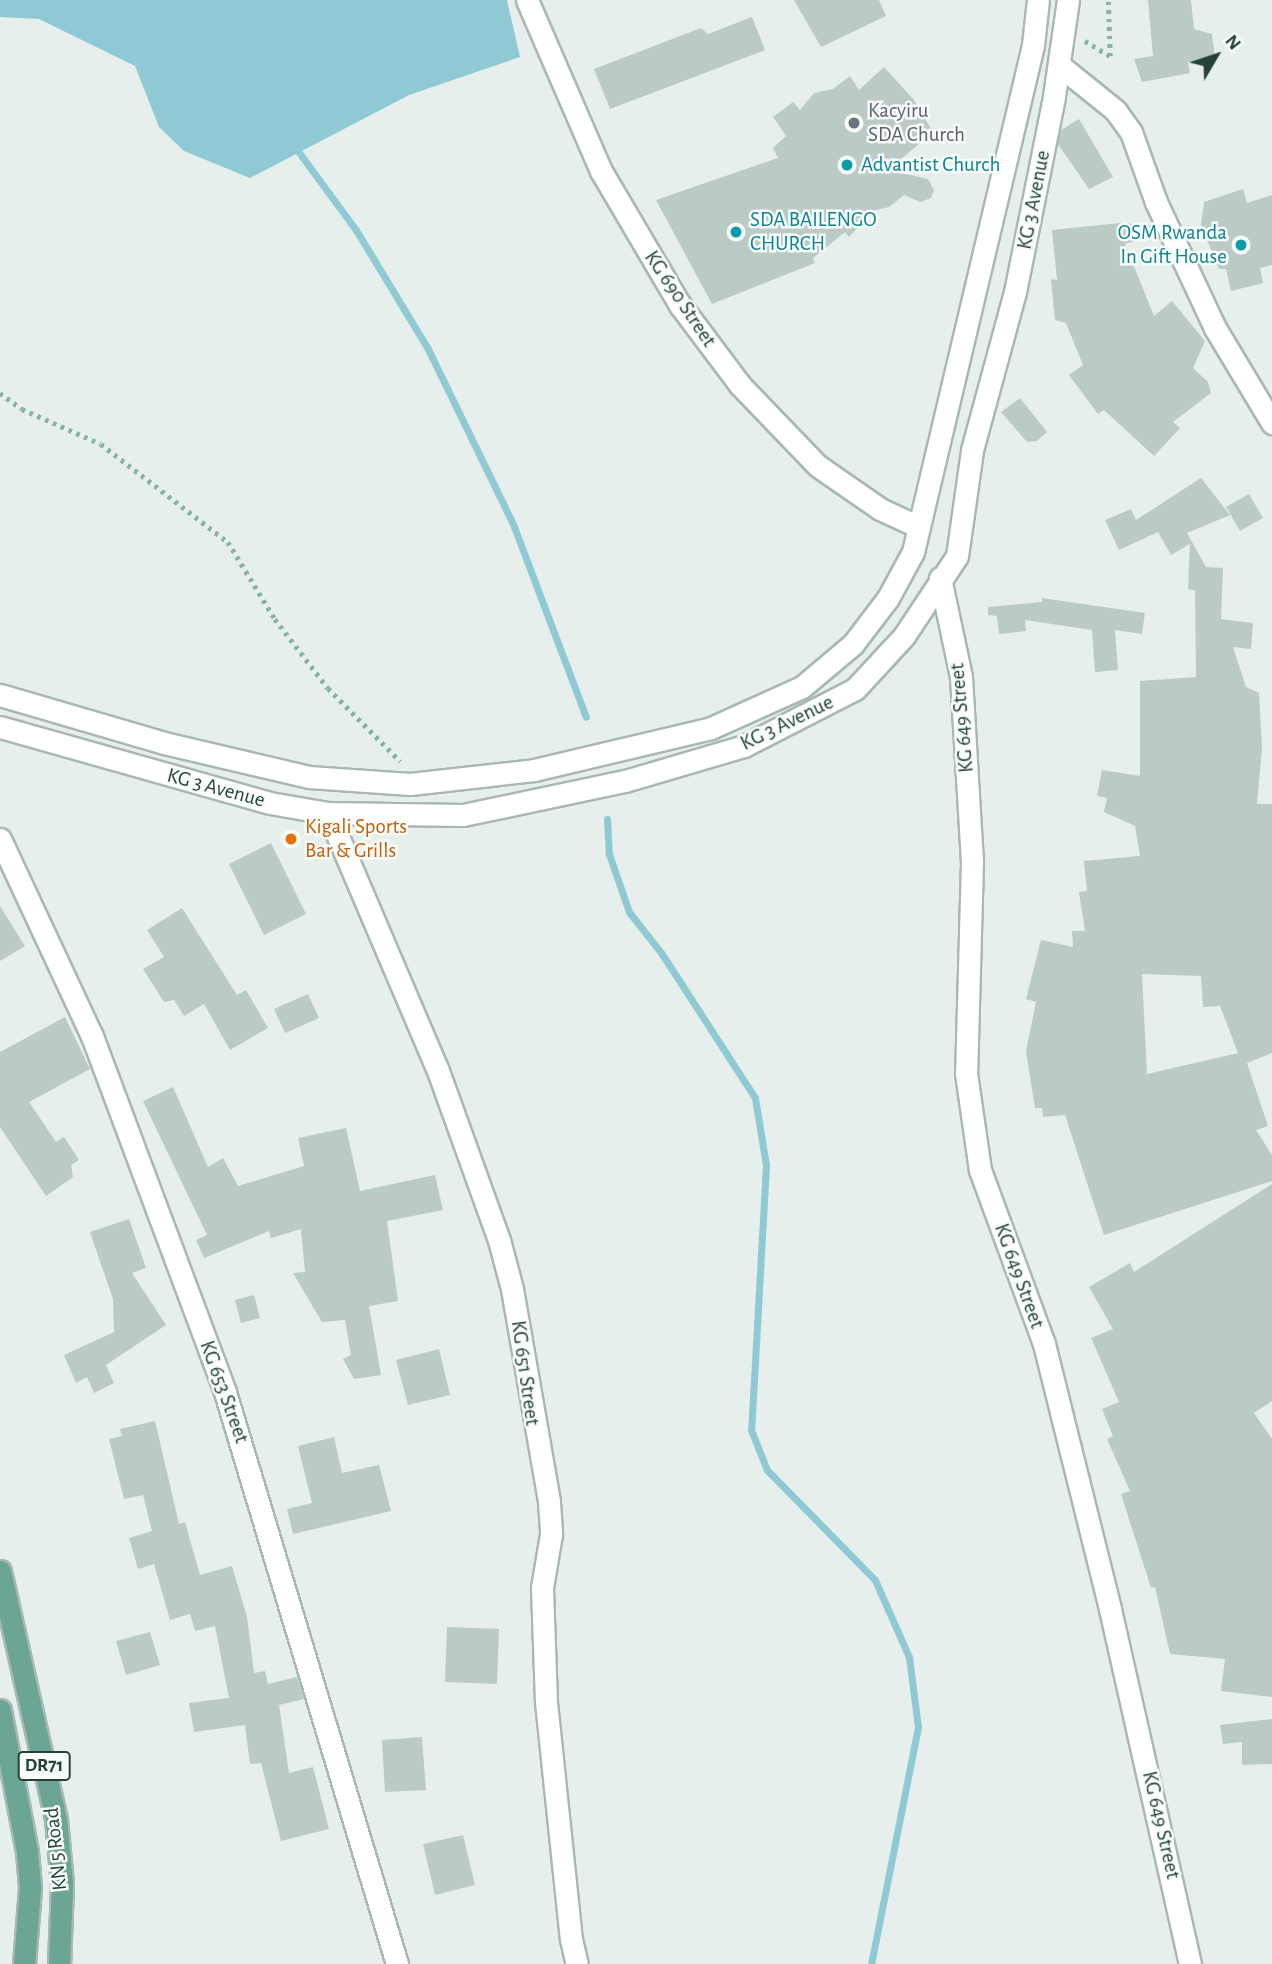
<!DOCTYPE html>
<style>
body{margin:0}
#map{position:relative;width:1272px;height:1964px;overflow:hidden;background:#e6efeb;font-family:"Alegreya Sans",sans-serif}
div>[style]{position:absolute}
[style*='--x']{left:calc(var(--x)*1px);top:calc(var(--y)*1px);width:calc(var(--w)*1px);rotate:calc(var(--a)*1deg)}
.water>*{inset:0;background:#8ec9d4}
.stream>*{height:7px;margin:-3.5px;padding:0 3.5px;transform-origin:3.5px;border-radius:3.5px;background:#8ec9d4}
.building>*{inset:0;background:#bbcac4}
.path>*{height:4.5px;margin-top:-2.25px;transform-origin:0;background:repeating-linear-gradient(90deg,#86b3a5 0 3.5px,transparent 0 8.5px)}
.roads{filter:drop-shadow(2px 0 #a8b8b2) drop-shadow(-2px 0 #a8b8b2) drop-shadow(0 2px #a8b8b2) drop-shadow(0 -2px #a8b8b2)}
.street>*{height:21px;margin:-10.5px;padding:0 10.5px;transform-origin:10.5px;border-radius:10.5px;background:#fff}
.secondary>*{height:21px;margin:-10.5px;padding:0 10.5px;transform-origin:10.5px;border-radius:10.5px;background:#fff}
.primary>*{height:21px;margin:-10.5px;padding:0 10.5px;transform-origin:10.5px;border-radius:10.5px;background:#6aa596}
.dots>*{width:19px;height:19px;translate:-50% -50%;box-sizing:border-box;border:4px solid #f7fbf9;border-radius:50%}
span{translate:-50% -50%;white-space:nowrap;text-align:center;line-height:1.15;-webkit-text-stroke:5px #f7fbf9;paint-order:stroke}
.shield-label span{padding:2px 5px;background:#f7fbf9;border:2px solid;border-radius:5px;-webkit-text-stroke-width:0}
.shield-label{font-size:19px;color:#24423a;font-weight:700}
.worship-label{font-size:21px;color:#5b616d}
.left{translate:0 -50%;text-align:left}
.culture-label{font-size:21px;color:#0d838f}
.right{translate:-100% -50%;text-align:right}
.street-label{font-size:21px;color:#24423a}
.food-label{font-size:21px;color:#c56008}
.north{position:absolute;left:1181px;top:21px;width:70px;height:70px;-webkit-text-stroke:5px #f7fbf9;paint-order:stroke;rotate:51deg;font-size:19px;font-weight:700;line-height:28px;text-align:center;color:#24423a}
.north::after{content:'';display:block;margin:auto;width:24px;height:32px;background:#24423a;clip-path:polygon(50% 0,100% 100%,50% 72%,0 100%)}
</style>
<div id="map">
<div class="water">
<div style="clip-path:polygon(0 0,507px 0,520px 57px,409px 95px,250px 178px,184px 151px,159px 127px,135px 66px,39px 19px,0 17px)"></div>
</div>
<div class="stream">
<div style="--x:295;--y:147;--w:103;--a:53.7"></div>
<div style="--x:356;--y:230;--w:139;--a:58.8"></div>
<div style="--x:428;--y:349;--w:195;--a:64.1"></div>
<div style="--x:513;--y:524;--w:206;--a:69.3"></div>
<div style="--x:607;--y:819;--w:35;--a:87"></div>
<div style="--x:609;--y:854;--w:61;--a:71"></div>
<div style="--x:629;--y:912;--w:53;--a:51.8"></div>
<div style="--x:662;--y:954;--w:171;--a:57.1"></div>
<div style="--x:755;--y:1098;--w:68;--a:80.7"></div>
<div style="--x:766;--y:1165;--w:265;--a:93.2"></div>
<div style="--x:751;--y:1430;--w:43;--a:68.2"></div>
<div style="--x:767;--y:1470;--w:154;--a:45.5"></div>
<div style="--x:875;--y:1580;--w:84;--a:66.2"></div>
<div style="--x:909;--y:1657;--w:71;--a:82.7"></div>
<div style="--x:918;--y:1727;--w:242;--a:101.2"></div>
</div>
<div class="building">
<div style="clip-path:polygon(794px 0,879px 0,886px 16px,821px 47px)"></div>
<div style="clip-path:polygon(1148px 0,1191px 0,1194px 29px,1212px 34px,1215px 59px,1188px 62px,1190px 73px,1142px 82px,1134px 59px,1153px 56px)"></div>
<div style="clip-path:polygon(752px 17px,765px 50px,610px 109px,594px 69px,701px 28px,708px 34px)"></div>
<div style="clip-path:polygon(884px 67px,914px 100px,933px 132px,888px 170px,928px 179px,934px 190px,931px 198px,920px 202px,904px 195px,889px 207px,872px 211px,849px 237px,845px 232px,813px 258px,815px 263px,712px 304px,656px 200px,778px 158px,773px 148px,786px 136px,773px 117px,793px 102px,800px 110px,814px 93px,833px 89px,850px 76px,859px 90px)"></div>
<div style="clip-path:polygon(1079px 119px,1113px 177px,1089px 189px,1058px 144px,1061px 130px)"></div>
<div style="clip-path:polygon(1243px 189px,1247px 203px,1272px 195px,1272px 265px,1260px 268px,1263px 283px,1231px 291px,1226px 269px,1219px 269px,1201px 225px,1204px 202px)"></div>
<div style="clip-path:polygon(1120px 223px,1152px 225px,1157px 235px,1125px 244px,1154px 316px,1172px 301px,1205px 341px,1193px 368px,1208px 382px,1211px 393px,1173px 422px,1180px 428px,1154px 456px,1104px 410px,1098px 414px,1069px 375px,1083px 365px,1066px 323px,1055px 320px,1051px 279px,1057px 280px,1052px 230px)"></div>
<div style="clip-path:polygon(1020px 398px,1047px 432px,1037px 441px,1027px 442px,1001px 412px)"></div>
<div style="clip-path:polygon(evenodd,1201px 478px,1230px 515px,1187px 533px,1206px 567px,1223px 568px,1221px 619px,1253px 623px,1251px 649px,1233px 647px,1246px 687px,1259px 693px,1262px 748px,1257px 804px,1272px 804px,1272px 1053px,1247px 1063px,1268px 1126px,1256px 1130px,1272px 1155px,1272px 1181px,1104px 1235px,1065px 1115px,1043px 1117px,1042px 1108px,1035px 1108px,1026px 1051px,1036px 1002px,1026px 999px,1041px 940px,1073px 947px,1072px 931px,1085px 931px,1079px 892px,1087px 891px,1084px 861px,1140px 856px,1135px 826px,1104px 812px,1107px 798px,1097px 796px,1102px 770px,1140px 776px,1140px 681px,1196px 677px,1195px 590px,1188px 589px,1190px 544px,1171px 555px,1158px 532px,1119px 550px,1105px 520px,1131px 509px,1136px 520px,1201px 478px,1142px 974px,1201px 976px,1203px 1007px,1220px 1006px,1238px 1053px,1147px 1074px,1142px 974px)"></div>
<div style="clip-path:polygon(1249px 494px,1263px 518px,1240px 531px,1226px 507px)"></div>
<div style="clip-path:polygon(1042px 598px,1145px 613px,1142px 634px,1115px 630px,1118px 670px,1095px 672px,1092px 630px,1025px 620px,1026px 631px,999px 634px,997px 616px,988px 615px,988px 607px,1042px 602px)"></div>
<div style="clip-path:polygon(271px 843px,306px 914px,264px 935px,229px 864px)"></div>
<div style="clip-path:polygon(0 906px,25px 946px,0 961px)"></div>
<div style="clip-path:polygon(182px 908px,237px 995px,246px 990px,268px 1028px,230px 1050px,204px 1004px,184px 1016px,174px 1000px,164px 1002px,143px 969px,164px 957px,147px 930px)"></div>
<div style="clip-path:polygon(308px 994px,319px 1018px,285px 1033px,274px 1009px)"></div>
<div style="clip-path:polygon(65px 1017px,90px 1069px,29px 1102px,56px 1142px,64px 1137px,79px 1160px,71px 1165px,73px 1177px,46px 1196px,0 1127px,0 1052px)"></div>
<div style="clip-path:polygon(173px 1087px,208px 1167px,223px 1158px,238px 1186px,304px 1166px,298px 1138px,346px 1128px,360px 1191px,435px 1175px,443px 1210px,387px 1221px,398px 1301px,369px 1306px,381px 1375px,354px 1379px,343px 1359px,351px 1355px,345px 1320px,322px 1322px,293px 1273px,305px 1272px,301px 1229px,271px 1238px,269px 1231px,204px 1258px,196px 1240px,207px 1235px,143px 1101px)"></div>
<div style="clip-path:polygon(1272px 1184px,1272px 1401px,1254px 1413px,1272px 1439px,1272px 1697px,1221px 1691px,1225px 1659px,1170px 1654px,1155px 1587px,1151px 1588px,1121px 1494px,1130px 1491px,1107px 1439px,1113px 1436px,1102px 1409px,1119px 1402px,1091px 1338px,1113px 1329px,1089px 1287px,1130px 1263px,1134px 1272px)"></div>
<div style="clip-path:polygon(129px 1219px,146px 1268px,132px 1273px,166px 1325px,106px 1365px,114px 1383px,94px 1393px,87px 1377px,76px 1383px,64px 1355px,114px 1332px,113px 1299px,90px 1232px)"></div>
<div style="clip-path:polygon(254px 1295px,260px 1318px,241px 1323px,235px 1300px)"></div>
<div style="clip-path:polygon(439px 1349px,450px 1395px,408px 1405px,396px 1360px)"></div>
<div style="clip-path:polygon(155px 1421px,179px 1524px,185px 1522px,200px 1575px,232px 1566px,247px 1617px,254px 1673px,265px 1671px,268px 1684px,297px 1677px,304px 1699px,279px 1705px,289px 1773px,313px 1767px,329px 1829px,281px 1841px,261px 1763px,250px 1764px,245px 1725px,194px 1732px,189px 1703px,229px 1698px,215px 1626px,195px 1631px,190px 1614px,170px 1620px,154px 1564px,138px 1569px,129px 1538px,152px 1531px,143px 1495px,124px 1499px,109px 1439px,122px 1436px,120px 1429px)"></div>
<div style="clip-path:polygon(334px 1437px,342px 1473px,379px 1465px,391px 1511px,293px 1534px,287px 1509px,312px 1503px,298px 1446px)"></div>
<div style="clip-path:polygon(447px 1627px,499px 1629px,497px 1684px,445px 1682px)"></div>
<div style="clip-path:polygon(150px 1632px,160px 1665px,126px 1675px,116px 1641px)"></div>
<div style="clip-path:polygon(1272px 1719px,1272px 1764px,1242px 1765px,1242px 1742px,1223px 1744px,1220px 1725px)"></div>
<div style="clip-path:polygon(422px 1737px,426px 1790px,385px 1792px,382px 1740px)"></div>
<div style="clip-path:polygon(463px 1835px,475px 1885px,435px 1895px,423px 1844px)"></div>
</div>
<div class="path">
<div style="--x:1085;--y:41;--w:29;--a:31"></div>
<div style="--x:1110;--y:56;--w:56;--a:-92"></div>
<div style="--x:0;--y:393;--w:27;--a:36"></div>
<div style="--x:22;--y:409;--w:86;--a:23.9"></div>
<div style="--x:101;--y:444;--w:160;--a:37.7"></div>
<div style="--x:228;--y:542;--w:90;--a:58.6"></div>
<div style="--x:275;--y:619;--w:87;--a:52.5"></div>
<div style="--x:328;--y:688;--w:103;--a:45.4"></div>
</div>
<div class="roads">
<div class="street">
<div style="--x:527;--y:0;--w:186;--a:66.6"></div>
<div style="--x:601;--y:171;--w:156;--a:59.5"></div>
<div style="--x:680;--y:305;--w:100;--a:53.1"></div>
<div style="--x:740;--y:385;--w:112;--a:46.1"></div>
<div style="--x:818;--y:466;--w:75;--a:34.7"></div>
<div style="--x:880;--y:509;--w:43;--a:24.8"></div>
<div style="--x:1059;--y:65;--w:72;--a:38.8"></div>
<div style="--x:1115;--y:110;--w:27;--a:54"></div>
<div style="--x:1131;--y:132;--w:74;--a:70.3"></div>
<div style="--x:1156;--y:202;--w:139;--a:64.9"></div>
<div style="--x:1215;--y:328;--w:111;--a:59"></div>
<div style="--x:940;--y:578;--w:101;--a:78"></div>
<div style="--x:961;--y:677;--w:185;--a:86.6"></div>
<div style="--x:972;--y:862;--w:211;--a:91.6"></div>
<div style="--x:966;--y:1073;--w:98;--a:81.8"></div>
<div style="--x:980;--y:1170;--w:185;--a:69.8"></div>
<div style="--x:1044;--y:1344;--w:273;--a:76"></div>
<div style="--x:1110;--y:1609;--w:364;--a:77.3"></div>
<div style="--x:328;--y:813;--w:277;--a:66.9"></div>
<div style="--x:437;--y:1068;--w:183;--a:70.2"></div>
<div style="--x:499;--y:1240;--w:51;--a:75.1"></div>
<div style="--x:512;--y:1289;--w:216;--a:80.1"></div>
<div style="--x:549;--y:1502;--w:32;--a:86"></div>
<div style="--x:551;--y:1534;--w:55;--a:99.5"></div>
<div style="--x:542;--y:1588;--w:114;--a:88"></div>
<div style="--x:546;--y:1702;--w:238;--a:84"></div>
<div style="--x:571;--y:1939;--w:26;--a:77"></div>
<div style="--x:0;--y:839;--w:217;--a:65"></div>
<div style="--x:92;--y:1036;--w:380;--a:69.5"></div>
<div style="--x:225;--y:1392;--w:597;--a:73.26"></div>
</div>
<div class="secondary">
<div style="--x:0;--y:695;--w:171;--a:16.3"></div>
<div style="--x:164;--y:743;--w:149;--a:13.2"></div>
<div style="--x:309;--y:777;--w:101;--a:4"></div>
<div style="--x:410;--y:784;--w:125;--a:-6.4"></div>
<div style="--x:534;--y:770;--w:182;--a:-13.3"></div>
<div style="--x:711;--y:728;--w:100;--a:-24.3"></div>
<div style="--x:802;--y:687;--w:67;--a:-40.1"></div>
<div style="--x:853;--y:644;--w:58;--a:-52.7"></div>
<div style="--x:888;--y:598;--w:52;--a:-61.5"></div>
<div style="--x:913;--y:552;--w:521;--a:-76.68"></div>
<div style="--x:1033;--y:45;--w:45;--a:-83.7"></div>
<div style="--x:0;--y:727;--w:280;--a:15.7"></div>
<div style="--x:270;--y:803;--w:59;--a:9.8"></div>
<div style="--x:328;--y:813;--w:135;--a:0.8"></div>
<div style="--x:463;--y:815;--w:166;--a:-11.9"></div>
<div style="--x:625;--y:781;--w:124;--a:-16.4"></div>
<div style="--x:744;--y:746;--w:125;--a:-27.2"></div>
<div style="--x:855;--y:689;--w:72;--a:-47.2"></div>
<div style="--x:904;--y:636;--w:96;--a:-56.5"></div>
<div style="--x:957;--y:556;--w:107;--a:-81.9"></div>
<div style="--x:972;--y:450;--w:164;--a:-74.8"></div>
<div style="--x:1015;--y:292;--w:200;--a:-78.7"></div>
<div style="--x:1054;--y:96;--w:97;--a:-81.7"></div>
</div>
<div class="primary">
<div style="--x:0;--y:1571;--w:254;--a:77.3"></div>
<div style="--x:56;--y:1819;--w:65;--a:84.7"></div>
<div style="--x:62;--y:1884;--w:80;--a:92.1"></div>
<div style="--x:0;--y:1710;--w:145;--a:79.2"></div>
<div style="--x:27;--y:1852;--w:36;--a:85"></div>
<div style="--x:30;--y:1888;--w:76;--a:94.5"></div>
</div>
</div>
<div class="dots">
<div style="left:854px;top:123px;background:#6b7280"></div>
<div style="left:847px;top:165px;background:#0f9aa8"></div>
<div style="left:736px;top:232px;background:#0f9aa8"></div>
<div style="left:1241px;top:245px;background:#0f9aa8"></div>
<div style="left:291px;top:839px;background:#e8710a"></div>
</div>
<div class="shield-label">
<span style="left:44px;top:1766px">DR71</span>
</div>
<div class="worship-label">
<span class="left" style="left:868px;top:123px">Kacyiru<br>SDA Church</span>
</div>
<div class="culture-label">
<span class="left" style="left:861px;top:165px">Advantist Church</span>
<span class="left" style="left:750px;top:232px">SDA BAILENGO<br>CHURCH</span>
<span class="right" style="left:1227px;top:245px">OSM Rwanda<br>In Gift House</span>
</div>
<div class="street-label">
<span style="left:1034px;top:200px;rotate:-79deg">KG 3 Avenue</span>
<span style="left:680px;top:299px;rotate:56deg">KG 690 Street</span>
<span style="left:962px;top:718px;rotate:-95deg">KG 649 Street</span>
<span style="left:787px;top:723px;rotate:-26deg">KG 3 Avenue</span>
<span style="left:216px;top:788px;rotate:15deg">KG 3 Avenue</span>
<span style="left:1019px;top:1276px;rotate:70deg">KG 649 Street</span>
<span style="left:525px;top:1373px;rotate:82deg">KG 651 Street</span>
<span style="left:224px;top:1392px;rotate:70deg">KG 653 Street</span>
<span style="left:1161px;top:1825px;rotate:77deg">KG 649 Street</span>
<span style="left:56px;top:1849px;rotate:-96deg">KN 5 Road</span>
</div>
<div class="food-label">
<span class="left" style="left:305px;top:839px">Kigali Sports<br>Bar &amp; Grills</span>
</div>
<div class="north">N</div>
</div>
